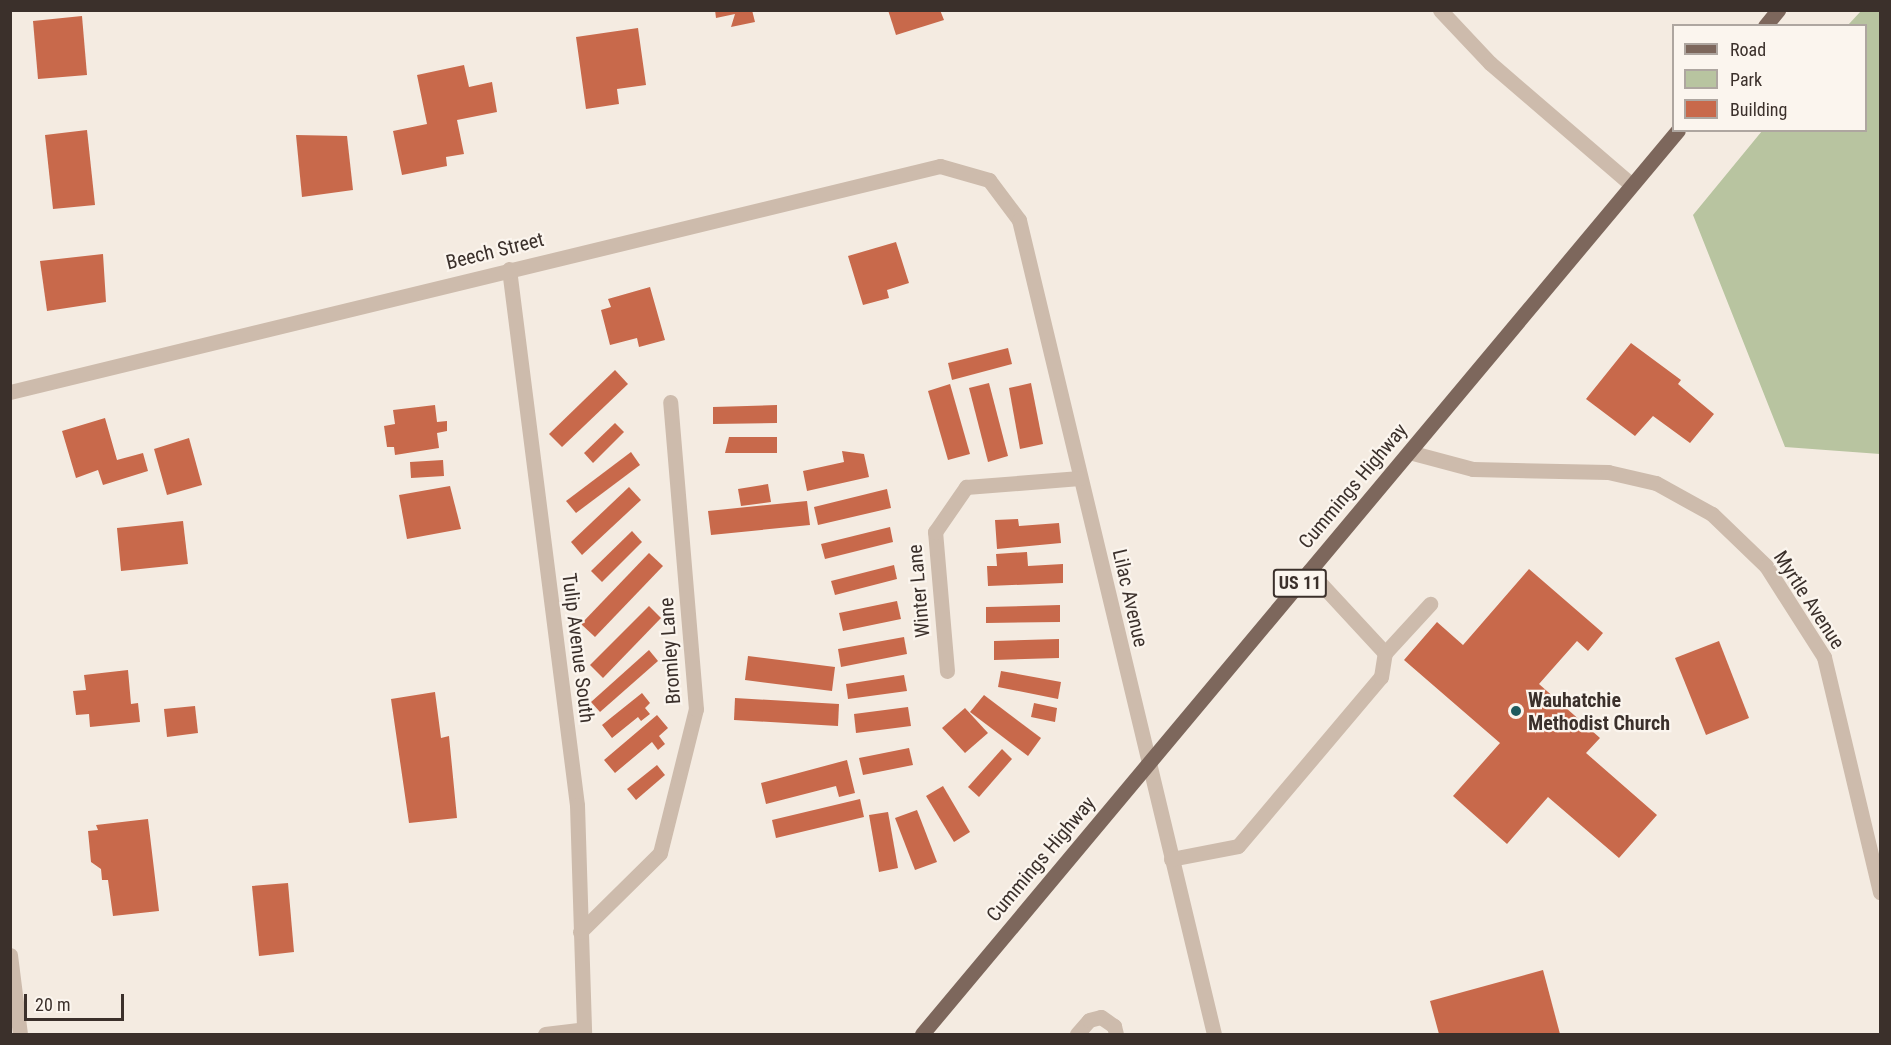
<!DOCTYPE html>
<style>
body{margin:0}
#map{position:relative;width:1891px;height:1045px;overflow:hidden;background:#f4ebe1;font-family:"Roboto Condensed",sans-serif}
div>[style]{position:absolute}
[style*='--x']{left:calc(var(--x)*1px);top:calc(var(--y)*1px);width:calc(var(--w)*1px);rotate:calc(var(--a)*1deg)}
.green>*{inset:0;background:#b8c4a0}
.building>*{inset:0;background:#c8694b}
.minor>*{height:15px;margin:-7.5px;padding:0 7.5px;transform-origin:7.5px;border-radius:7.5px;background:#cdbbac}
.major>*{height:15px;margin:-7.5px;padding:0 7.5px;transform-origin:7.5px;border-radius:7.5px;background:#7d675c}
.dots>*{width:16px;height:16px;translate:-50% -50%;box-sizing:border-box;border:3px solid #fbf5ee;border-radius:50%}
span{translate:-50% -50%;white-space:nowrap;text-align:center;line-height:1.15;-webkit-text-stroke:4.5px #fbf5ee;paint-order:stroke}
.shield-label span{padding:2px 4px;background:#fbf5ee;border:2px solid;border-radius:4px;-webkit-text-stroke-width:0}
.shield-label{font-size:18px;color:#3b302b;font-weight:700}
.street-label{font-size:20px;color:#3b302b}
.poi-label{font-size:20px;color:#3b302b;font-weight:700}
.left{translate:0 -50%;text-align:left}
.frame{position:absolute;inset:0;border:12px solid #3b302b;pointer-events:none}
.legend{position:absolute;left:1672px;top:24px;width:195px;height:108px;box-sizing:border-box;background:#fbf5ee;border:2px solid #aea6a0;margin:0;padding:8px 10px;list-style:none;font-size:18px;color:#3b302b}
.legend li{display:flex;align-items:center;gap:12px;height:30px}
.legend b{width:30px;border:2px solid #aea6a0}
.scale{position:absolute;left:24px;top:994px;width:100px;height:27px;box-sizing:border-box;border:3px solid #3b302b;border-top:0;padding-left:8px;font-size:18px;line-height:21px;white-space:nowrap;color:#3b302b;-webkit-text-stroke:4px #fbf5ee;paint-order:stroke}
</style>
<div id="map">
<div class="green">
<div style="clip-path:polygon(1861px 11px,1880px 11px,1880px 454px,1785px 447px,1693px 215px,1762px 131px,1866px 130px,1866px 26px,1848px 25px)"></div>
</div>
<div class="building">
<div style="clip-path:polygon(715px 10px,752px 10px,755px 22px,731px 27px,735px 14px,716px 18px)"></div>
<div style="clip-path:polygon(888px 10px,940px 10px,944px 20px,896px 35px)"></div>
<div style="clip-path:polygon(82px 16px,87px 75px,38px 79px,33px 21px)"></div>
<div style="clip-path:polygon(638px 28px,646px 85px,617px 89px,619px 104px,586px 109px,576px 37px)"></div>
<div style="clip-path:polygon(464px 65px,469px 87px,492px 82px,497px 112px,457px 120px,464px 154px,446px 157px,447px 166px,402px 175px,393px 131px,427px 124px,417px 75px)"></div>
<div style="clip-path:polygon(87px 130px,95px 205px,53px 209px,45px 135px)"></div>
<div style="clip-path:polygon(296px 135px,347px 136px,353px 190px,302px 197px)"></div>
<div style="clip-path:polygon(896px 242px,909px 283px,887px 290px,889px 298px,863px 305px,848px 256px)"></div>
<div style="clip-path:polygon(103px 254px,106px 302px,47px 311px,40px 261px)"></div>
<div style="clip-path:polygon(650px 287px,665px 340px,639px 347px,637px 338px,610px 345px,601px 310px,611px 307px,608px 299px)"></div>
<div style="clip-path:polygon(1631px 343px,1681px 380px,1678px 384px,1714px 414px,1690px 443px,1653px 416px,1635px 436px,1586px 399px)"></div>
<div style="clip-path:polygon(1008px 348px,1012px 364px,952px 380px,948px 363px)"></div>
<div style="clip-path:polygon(615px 370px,628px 384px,562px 447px,549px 434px)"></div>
<div style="clip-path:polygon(989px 383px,1008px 456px,988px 462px,969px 388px)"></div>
<div style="clip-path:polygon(1031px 383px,1043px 444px,1020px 449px,1009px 388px)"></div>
<div style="clip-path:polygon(950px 384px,970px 454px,948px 460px,928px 391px)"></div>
<div style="clip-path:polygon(435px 405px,437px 422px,447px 421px,447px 431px,437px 433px,439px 448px,395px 455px,394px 447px,387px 447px,384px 426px,395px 424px,393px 410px)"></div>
<div style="clip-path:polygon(777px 405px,777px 423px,713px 424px,713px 407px)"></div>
<div style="clip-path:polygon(105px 418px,117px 460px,143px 453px,148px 471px,103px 485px,98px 470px,76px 478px,62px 431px)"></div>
<div style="clip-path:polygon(615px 423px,624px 432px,593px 463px,584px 453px)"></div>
<div style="clip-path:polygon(729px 437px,777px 437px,777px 453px,725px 453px)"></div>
<div style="clip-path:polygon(189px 438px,202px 485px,167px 495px,154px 449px)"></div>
<div style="clip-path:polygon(842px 451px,864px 454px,869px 477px,807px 491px,803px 471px,844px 462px)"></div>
<div style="clip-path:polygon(631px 452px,640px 465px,576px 513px,566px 501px)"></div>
<div style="clip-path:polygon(443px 460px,444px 476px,411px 478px,410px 462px)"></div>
<div style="clip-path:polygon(768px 484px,771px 502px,741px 506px,738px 489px)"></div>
<div style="clip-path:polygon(450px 486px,461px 529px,407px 539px,399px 495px)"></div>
<div style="clip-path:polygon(629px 487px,641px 500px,582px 555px,571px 542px)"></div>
<div style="clip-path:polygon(887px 489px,891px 508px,818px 525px,814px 507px)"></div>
<div style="clip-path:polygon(807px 501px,810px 525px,711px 535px,708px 511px)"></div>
<div style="clip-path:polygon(1018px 519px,1019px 526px,1059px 523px,1061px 543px,997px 549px,995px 520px)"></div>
<div style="clip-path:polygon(183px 521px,188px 564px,121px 571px,117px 528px)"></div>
<div style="clip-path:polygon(890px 527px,893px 542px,825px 559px,821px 544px)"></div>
<div style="clip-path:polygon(632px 531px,642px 542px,602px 582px,591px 571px)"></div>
<div style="clip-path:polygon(1027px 552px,1028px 566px,1063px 564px,1063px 583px,988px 586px,987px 566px,997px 566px,996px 554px)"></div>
<div style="clip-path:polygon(649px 553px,663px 566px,595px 637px,581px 624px)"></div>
<div style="clip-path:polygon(894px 565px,897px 579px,835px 595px,831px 581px)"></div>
<div style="clip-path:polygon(1529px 569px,1603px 633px,1588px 651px,1577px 641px,1539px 684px,1600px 738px,1586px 753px,1657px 815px,1619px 858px,1548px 797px,1507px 844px,1453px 796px,1500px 743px,1404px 660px,1437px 622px,1463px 645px)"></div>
<div style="clip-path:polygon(897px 601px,901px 619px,843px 631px,839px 613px)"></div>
<div style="clip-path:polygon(1060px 605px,1060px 622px,986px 623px,986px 607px)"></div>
<div style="clip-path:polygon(649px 606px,661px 618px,603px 678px,590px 665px)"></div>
<div style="clip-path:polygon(904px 637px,907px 654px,841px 667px,838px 649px)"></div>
<div style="clip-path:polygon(1059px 639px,1059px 658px,994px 660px,994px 641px)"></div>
<div style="clip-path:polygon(1719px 641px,1749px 718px,1706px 735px,1675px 658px)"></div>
<div style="clip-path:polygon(649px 650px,658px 661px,600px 712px,591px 702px)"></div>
<div style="clip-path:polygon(748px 656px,835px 667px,832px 691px,745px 680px)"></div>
<div style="clip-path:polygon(128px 670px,131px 704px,138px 703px,140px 722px,90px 727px,89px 714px,76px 715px,73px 691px,86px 690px,84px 675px)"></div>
<div style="clip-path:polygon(1001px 671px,1061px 682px,1058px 699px,998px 687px)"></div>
<div style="clip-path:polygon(904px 675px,907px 691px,848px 699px,846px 684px)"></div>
<div style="clip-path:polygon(435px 692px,441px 738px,449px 736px,457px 818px,409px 823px,391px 699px)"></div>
<div style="clip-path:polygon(642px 693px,650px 703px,645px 708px,650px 714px,641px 721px,638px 717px,612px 738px,602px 725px)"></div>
<div style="clip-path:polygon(984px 695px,1041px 738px,1028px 756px,970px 712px)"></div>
<div style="clip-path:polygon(735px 698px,839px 704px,838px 726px,734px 720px)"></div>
<div style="clip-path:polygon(1034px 703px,1057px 708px,1055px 722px,1031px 717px)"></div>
<div style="clip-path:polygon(195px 706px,198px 733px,167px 737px,164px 709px)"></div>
<div style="clip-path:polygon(908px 707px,911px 726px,856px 733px,854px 714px)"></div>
<div style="clip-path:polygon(965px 708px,988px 733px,965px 753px,942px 728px)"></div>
<div style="clip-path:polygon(657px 715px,668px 728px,659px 736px,665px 744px,658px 750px,652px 742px,615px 773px,604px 760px)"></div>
<div style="clip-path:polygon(909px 748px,913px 765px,863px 775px,859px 758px)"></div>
<div style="clip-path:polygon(1002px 749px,1012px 759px,979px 797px,968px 787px)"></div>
<div style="clip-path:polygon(847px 760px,855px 793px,839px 797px,836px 786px,766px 804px,761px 783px)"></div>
<div style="clip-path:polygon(657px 765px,665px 775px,636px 800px,627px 789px)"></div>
<div style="clip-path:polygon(943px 786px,970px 832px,954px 842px,926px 796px)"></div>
<div style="clip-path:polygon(860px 799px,864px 817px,776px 838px,772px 820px)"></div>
<div style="clip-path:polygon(917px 810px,937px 862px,915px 870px,895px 818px)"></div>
<div style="clip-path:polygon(888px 812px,898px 868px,879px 872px,869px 815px)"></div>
<div style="clip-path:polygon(148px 819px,159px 911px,113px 916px,108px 880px,102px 880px,101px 869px,91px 862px,88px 831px,98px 830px,96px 825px)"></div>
<div style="clip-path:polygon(288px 883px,294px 952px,259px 956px,252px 886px)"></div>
<div style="clip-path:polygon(1543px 970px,1560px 1034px,1439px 1034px,1430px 1001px)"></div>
</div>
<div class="minor">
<div style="--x:1440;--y:10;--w:73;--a:46.7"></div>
<div style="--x:1490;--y:63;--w:187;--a:40.7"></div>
<div style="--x:509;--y:269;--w:540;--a:82.77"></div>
<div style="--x:577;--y:805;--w:229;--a:88.2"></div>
<div style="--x:10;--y:392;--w:957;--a:-13.66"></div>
<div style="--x:940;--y:166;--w:51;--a:15.9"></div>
<div style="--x:989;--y:180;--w:50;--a:53.1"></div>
<div style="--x:1019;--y:220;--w:837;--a:76.53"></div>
<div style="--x:1409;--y:452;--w:66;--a:14.9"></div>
<div style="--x:1473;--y:469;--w:135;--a:1.3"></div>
<div style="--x:1608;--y:472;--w:49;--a:12.9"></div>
<div style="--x:1656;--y:483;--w:64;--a:29"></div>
<div style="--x:1712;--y:514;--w:75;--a:43.9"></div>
<div style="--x:1766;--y:566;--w:108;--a:57.5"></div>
<div style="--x:1824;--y:657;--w:242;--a:76.6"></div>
<div style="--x:1309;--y:571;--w:112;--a:47.2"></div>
<div style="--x:947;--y:671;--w:140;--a:-94.9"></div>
<div style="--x:935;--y:532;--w:55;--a:-55.4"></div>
<div style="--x:966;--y:487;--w:114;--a:-4.5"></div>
<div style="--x:1171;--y:859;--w:68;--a:-11"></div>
<div style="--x:1238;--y:846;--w:221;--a:-49.8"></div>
<div style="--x:1381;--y:677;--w:24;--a:-81"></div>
<div style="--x:1385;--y:653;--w:67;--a:-47.4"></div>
<div style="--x:580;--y:932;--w:112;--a:-44.6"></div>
<div style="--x:660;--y:853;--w:148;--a:-76"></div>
<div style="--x:696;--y:709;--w:308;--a:-94.8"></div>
<div style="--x:10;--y:955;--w:80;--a:82.8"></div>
<div style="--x:545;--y:1034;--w:38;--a:-7"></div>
<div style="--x:1077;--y:1034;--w:18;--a:-49"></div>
<div style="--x:1089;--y:1020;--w:12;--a:-14"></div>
<div style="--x:1101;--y:1017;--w:16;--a:35"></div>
<div style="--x:1114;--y:1026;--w:8;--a:76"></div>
</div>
<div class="major">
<div style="--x:1765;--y:26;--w:21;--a:-51"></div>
<div style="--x:922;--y:1034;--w:1178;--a:-50.09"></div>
</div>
<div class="dots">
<div style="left:1516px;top:711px;background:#1f5a5e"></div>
</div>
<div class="shield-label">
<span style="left:1300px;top:583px">US 11</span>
</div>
<div class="street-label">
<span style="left:495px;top:251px;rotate:-14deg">Beech Street</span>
<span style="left:1353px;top:486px;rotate:-50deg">Cummings Highway</span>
<span style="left:919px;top:591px;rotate:-95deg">Winter Lane</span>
<span style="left:1130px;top:598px;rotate:77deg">Lilac Avenue</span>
<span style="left:1809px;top:600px;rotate:57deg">Myrtle Avenue</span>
<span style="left:578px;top:648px;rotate:83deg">Tulip Avenue South</span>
<span style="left:670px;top:651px;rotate:-94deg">Bromley Lane</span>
<span style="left:1041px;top:859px;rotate:-50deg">Cummings Highway</span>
</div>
<div class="poi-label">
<span class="left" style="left:1528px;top:712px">Wauhatchie<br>Methodist Church</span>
</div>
<div class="frame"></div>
<ul class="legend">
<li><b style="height:8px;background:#7d675c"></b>Road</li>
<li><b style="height:16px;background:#b8c4a0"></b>Park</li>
<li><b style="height:16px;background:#c8694b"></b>Building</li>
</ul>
<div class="scale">20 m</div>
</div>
